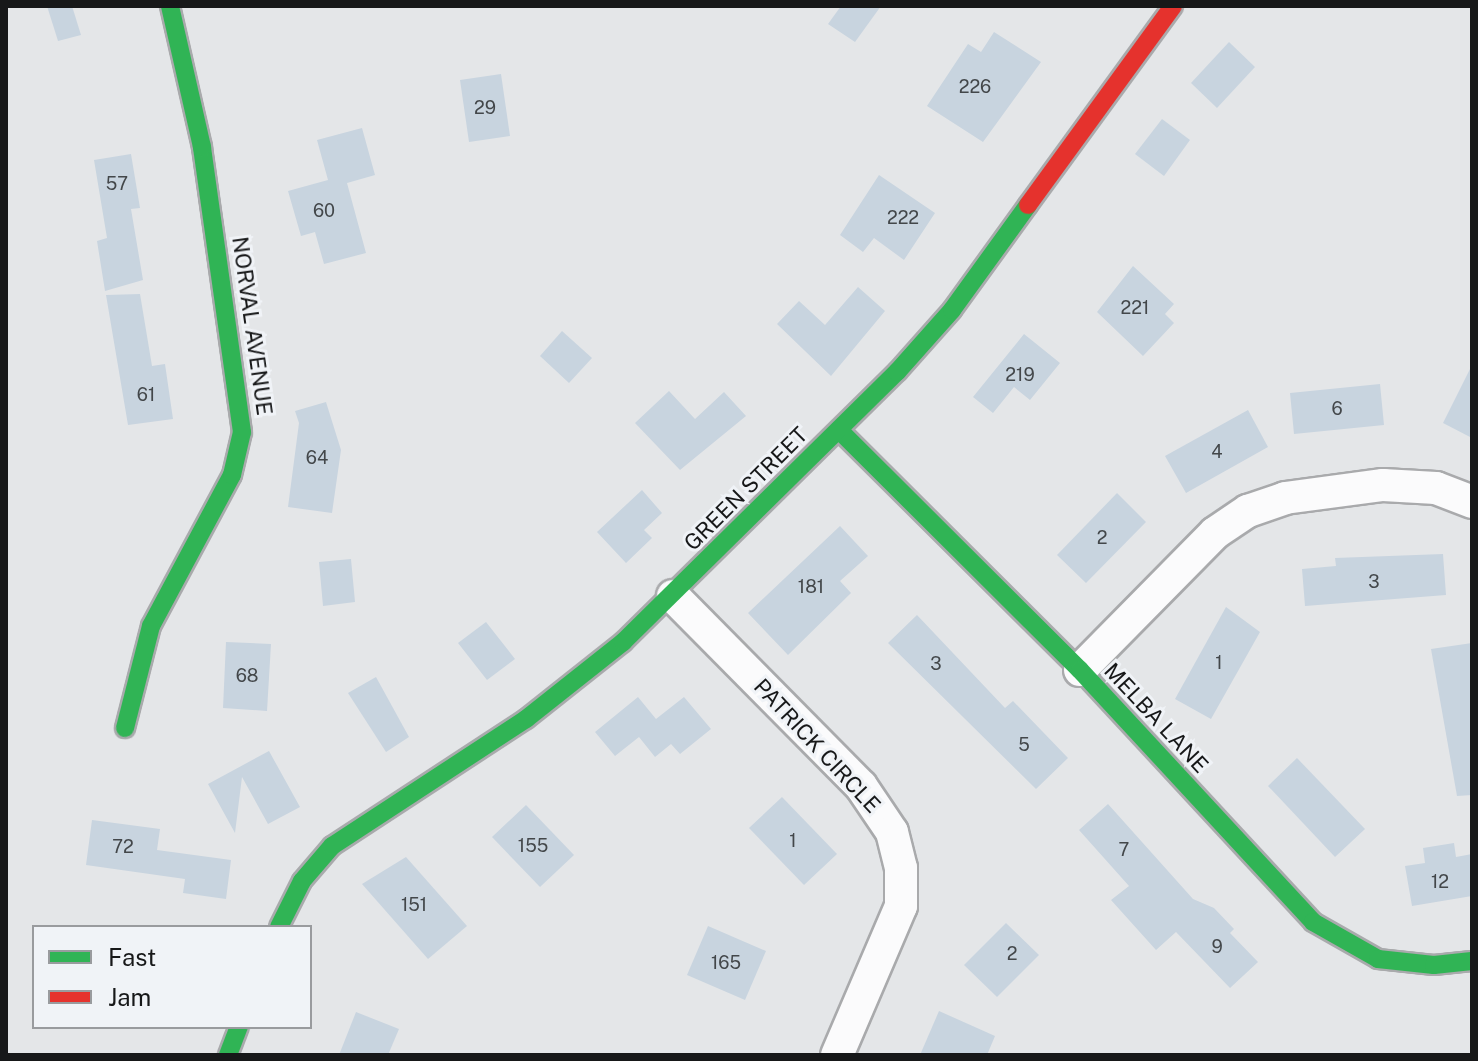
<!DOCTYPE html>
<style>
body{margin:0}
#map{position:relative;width:1478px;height:1061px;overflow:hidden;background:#e4e6e8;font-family:"Public Sans",sans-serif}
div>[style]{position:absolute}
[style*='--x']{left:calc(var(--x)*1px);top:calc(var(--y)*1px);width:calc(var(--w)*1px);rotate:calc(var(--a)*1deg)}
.building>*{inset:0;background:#c8d4df}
.roads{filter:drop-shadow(2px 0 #a9aaac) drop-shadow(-2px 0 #a9aaac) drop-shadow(0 2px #a9aaac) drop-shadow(0 -2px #a9aaac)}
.street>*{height:32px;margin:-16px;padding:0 16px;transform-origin:16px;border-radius:16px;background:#fbfbfc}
.fast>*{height:18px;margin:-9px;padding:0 9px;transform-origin:9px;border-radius:9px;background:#30b455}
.jam>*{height:18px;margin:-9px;padding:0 9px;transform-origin:9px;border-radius:9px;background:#e5322d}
span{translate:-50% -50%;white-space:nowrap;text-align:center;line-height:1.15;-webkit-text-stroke:6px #f0f3f7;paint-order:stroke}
.number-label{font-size:18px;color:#43474a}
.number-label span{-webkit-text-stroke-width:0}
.street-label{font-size:22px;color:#171819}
.frame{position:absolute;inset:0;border:8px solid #171819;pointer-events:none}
.legend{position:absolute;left:32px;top:925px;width:280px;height:104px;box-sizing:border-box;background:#f0f3f7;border:2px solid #999b9e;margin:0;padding:10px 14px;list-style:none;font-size:24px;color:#171819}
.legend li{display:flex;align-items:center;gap:16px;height:40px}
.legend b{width:40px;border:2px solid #999b9e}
</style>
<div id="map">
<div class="building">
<div style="clip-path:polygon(47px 6px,72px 6px,81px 35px,58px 41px)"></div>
<div style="clip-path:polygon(841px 6px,881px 6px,855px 42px,828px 24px)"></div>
<div style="clip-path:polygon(994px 32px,1041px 62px,983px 142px,927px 106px,968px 44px,981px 52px)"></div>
<div style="clip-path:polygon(1229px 42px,1255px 67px,1217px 108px,1191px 83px)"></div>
<div style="clip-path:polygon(501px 74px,510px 136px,469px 142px,460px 80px)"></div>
<div style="clip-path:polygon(1162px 119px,1190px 140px,1164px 176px,1135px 154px)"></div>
<div style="clip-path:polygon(362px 128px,375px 175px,347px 183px,366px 253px,324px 264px,315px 232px,301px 236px,288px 191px,328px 180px,317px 140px)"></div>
<div style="clip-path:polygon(131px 154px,140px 208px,131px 209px,143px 280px,105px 291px,97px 241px,107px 238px,94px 160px)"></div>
<div style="clip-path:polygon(879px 175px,935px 213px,904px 260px,874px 238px,863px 252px,840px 235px)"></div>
<div style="clip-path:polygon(1133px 266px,1174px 304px,1165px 314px,1174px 323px,1143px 356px,1097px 312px)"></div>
<div style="clip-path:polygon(858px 287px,885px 311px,831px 376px,777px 324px,799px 301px,825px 325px)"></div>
<div style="clip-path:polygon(140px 294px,152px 366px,165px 364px,173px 419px,128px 425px,106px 295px)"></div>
<div style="clip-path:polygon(562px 331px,592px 358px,569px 383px,540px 356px)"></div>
<div style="clip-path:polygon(1024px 334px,1060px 363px,1030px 400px,1014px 387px,993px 413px,973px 397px)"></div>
<div style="clip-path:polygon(1472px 365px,1472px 438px,1443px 423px)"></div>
<div style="clip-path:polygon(1380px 384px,1384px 425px,1294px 434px,1290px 393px)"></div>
<div style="clip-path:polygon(669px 391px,695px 419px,724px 392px,746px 416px,680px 470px,635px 423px)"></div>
<div style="clip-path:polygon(326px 402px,341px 450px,332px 513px,288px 507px,299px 423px,295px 411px)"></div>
<div style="clip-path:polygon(1248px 410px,1268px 447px,1186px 493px,1165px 456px)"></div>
<div style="clip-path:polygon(642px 490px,662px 513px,644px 530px,652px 538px,626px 563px,597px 532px)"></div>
<div style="clip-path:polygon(1117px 493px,1146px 522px,1086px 583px,1057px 555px)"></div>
<div style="clip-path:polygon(840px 526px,868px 556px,840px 581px,851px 593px,788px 655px,748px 613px)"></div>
<div style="clip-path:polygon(1443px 554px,1446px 595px,1305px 606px,1302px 569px,1336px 566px,1335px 558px)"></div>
<div style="clip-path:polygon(351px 559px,355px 602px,323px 606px,319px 562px)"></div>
<div style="clip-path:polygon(1226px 607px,1260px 632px,1211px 719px,1175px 699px)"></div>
<div style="clip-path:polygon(917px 615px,1005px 708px,1013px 701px,1068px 758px,1036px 789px,888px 643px)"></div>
<div style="clip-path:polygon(486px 622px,515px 659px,487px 680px,458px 643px)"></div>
<div style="clip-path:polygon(226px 642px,271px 644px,267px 711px,223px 708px)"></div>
<div style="clip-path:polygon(1472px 643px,1472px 795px,1457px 796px,1431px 649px)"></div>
<div style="clip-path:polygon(376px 677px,409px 737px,386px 752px,348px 693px)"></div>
<div style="clip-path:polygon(638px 697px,656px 719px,684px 697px,711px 729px,680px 754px,671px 744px,655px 757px,639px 737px,615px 756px,595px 732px)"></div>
<div style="clip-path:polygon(269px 751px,300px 807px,268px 824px,242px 777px,235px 833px,208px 784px)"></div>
<div style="clip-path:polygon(1297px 758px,1365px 829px,1335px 857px,1268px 786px)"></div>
<div style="clip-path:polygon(782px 797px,837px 854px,804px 885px,749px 828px)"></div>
<div style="clip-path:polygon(1108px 804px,1193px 899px,1214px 908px,1234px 929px,1230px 933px,1258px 962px,1230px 988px,1176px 932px,1156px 950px,1111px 900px,1129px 886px,1079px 830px)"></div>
<div style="clip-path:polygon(526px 805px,574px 855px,540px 887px,492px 837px)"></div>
<div style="clip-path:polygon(92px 820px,160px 829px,157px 850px,231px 860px,226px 899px,183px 893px,185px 879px,86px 865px)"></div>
<div style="clip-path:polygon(1454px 843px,1456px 857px,1472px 854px,1472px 896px,1412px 906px,1405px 866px,1425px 863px,1423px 848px)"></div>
<div style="clip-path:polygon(406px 857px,467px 926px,428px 959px,362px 884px)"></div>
<div style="clip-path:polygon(1006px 923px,1039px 955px,997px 997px,964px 965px)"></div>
<div style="clip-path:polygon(708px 926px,766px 951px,745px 1000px,687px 975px)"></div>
<div style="clip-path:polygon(939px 1011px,995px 1036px,987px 1055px,920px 1055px)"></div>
<div style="clip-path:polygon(356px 1012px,399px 1029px,388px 1055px,339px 1055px)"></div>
</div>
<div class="roads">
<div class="street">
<div style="--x:673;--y:596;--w:267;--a:45.3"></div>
<div style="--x:861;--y:786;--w:55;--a:56"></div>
<div style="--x:892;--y:832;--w:37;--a:76"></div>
<div style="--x:901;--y:868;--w:38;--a:90"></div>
<div style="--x:901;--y:906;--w:162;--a:113.2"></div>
<div style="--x:1080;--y:670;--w:192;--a:-45.4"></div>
<div style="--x:1215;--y:533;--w:40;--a:-34"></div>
<div style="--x:1248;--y:511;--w:39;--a:-19"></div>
<div style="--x:1285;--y:498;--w:99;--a:-7.6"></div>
<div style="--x:1383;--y:485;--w:53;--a:3.2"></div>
<div style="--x:1436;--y:488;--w:39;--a:21"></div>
</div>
<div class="fast">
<div style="--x:839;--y:430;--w:340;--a:44.9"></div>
<div style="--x:1080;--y:670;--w:343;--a:47.2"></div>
<div style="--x:1313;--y:922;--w:75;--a:29.6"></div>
<div style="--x:1378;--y:959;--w:56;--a:6.1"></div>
<div style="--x:1434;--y:965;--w:38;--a:-6"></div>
<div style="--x:125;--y:728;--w:105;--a:-75.7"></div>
<div style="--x:151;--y:626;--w:171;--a:-61.8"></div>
<div style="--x:232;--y:475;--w:44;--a:-76.9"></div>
<div style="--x:242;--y:432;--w:288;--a:-98"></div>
<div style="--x:202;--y:147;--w:145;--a:-102.8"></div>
<div style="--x:279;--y:927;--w:51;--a:-63.4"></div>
<div style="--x:302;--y:881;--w:46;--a:-49.4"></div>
<div style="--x:332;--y:846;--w:232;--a:-33.2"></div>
<div style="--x:526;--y:719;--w:124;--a:-38.4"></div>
<div style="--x:623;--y:642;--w:385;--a:-44.6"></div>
<div style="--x:897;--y:372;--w:83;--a:-48.4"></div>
<div style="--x:952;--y:310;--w:130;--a:-54.1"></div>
<div style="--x:228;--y:1055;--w:30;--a:-69"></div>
</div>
<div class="jam">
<div style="--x:1028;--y:205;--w:246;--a:-53.9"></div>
</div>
</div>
<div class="number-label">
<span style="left:975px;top:87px">226</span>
<span style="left:485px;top:108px">29</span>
<span style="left:117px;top:184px">57</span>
<span style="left:324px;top:211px">60</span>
<span style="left:903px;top:218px">222</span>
<span style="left:1135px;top:308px">221</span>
<span style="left:1020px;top:375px">219</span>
<span style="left:146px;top:395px">61</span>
<span style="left:1337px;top:409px">6</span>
<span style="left:1217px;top:452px">4</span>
<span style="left:317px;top:458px">64</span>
<span style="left:1102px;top:538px">2</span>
<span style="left:1374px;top:582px">3</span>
<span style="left:811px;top:587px">181</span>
<span style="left:1219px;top:663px">1</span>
<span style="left:936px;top:664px">3</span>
<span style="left:247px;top:676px">68</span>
<span style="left:1024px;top:745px">5</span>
<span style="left:793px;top:841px">1</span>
<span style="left:533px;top:846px">155</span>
<span style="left:123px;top:847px">72</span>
<span style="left:1124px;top:850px">7</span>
<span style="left:1440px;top:882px">12</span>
<span style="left:414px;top:905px">151</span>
<span style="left:1217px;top:947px">9</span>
<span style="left:1012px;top:954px">2</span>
<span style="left:726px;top:963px">165</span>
</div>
<div class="street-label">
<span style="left:252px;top:326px;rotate:82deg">NORVAL AVENUE</span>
<span style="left:746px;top:489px;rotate:-45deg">GREEN STREET</span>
<span style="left:1156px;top:718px;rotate:47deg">MELBA LANE</span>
<span style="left:817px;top:746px;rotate:47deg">PATRICK CIRCLE</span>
</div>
<div class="frame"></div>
<ul class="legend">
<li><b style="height:10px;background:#30b455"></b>Fast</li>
<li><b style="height:10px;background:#e5322d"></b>Jam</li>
</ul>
</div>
